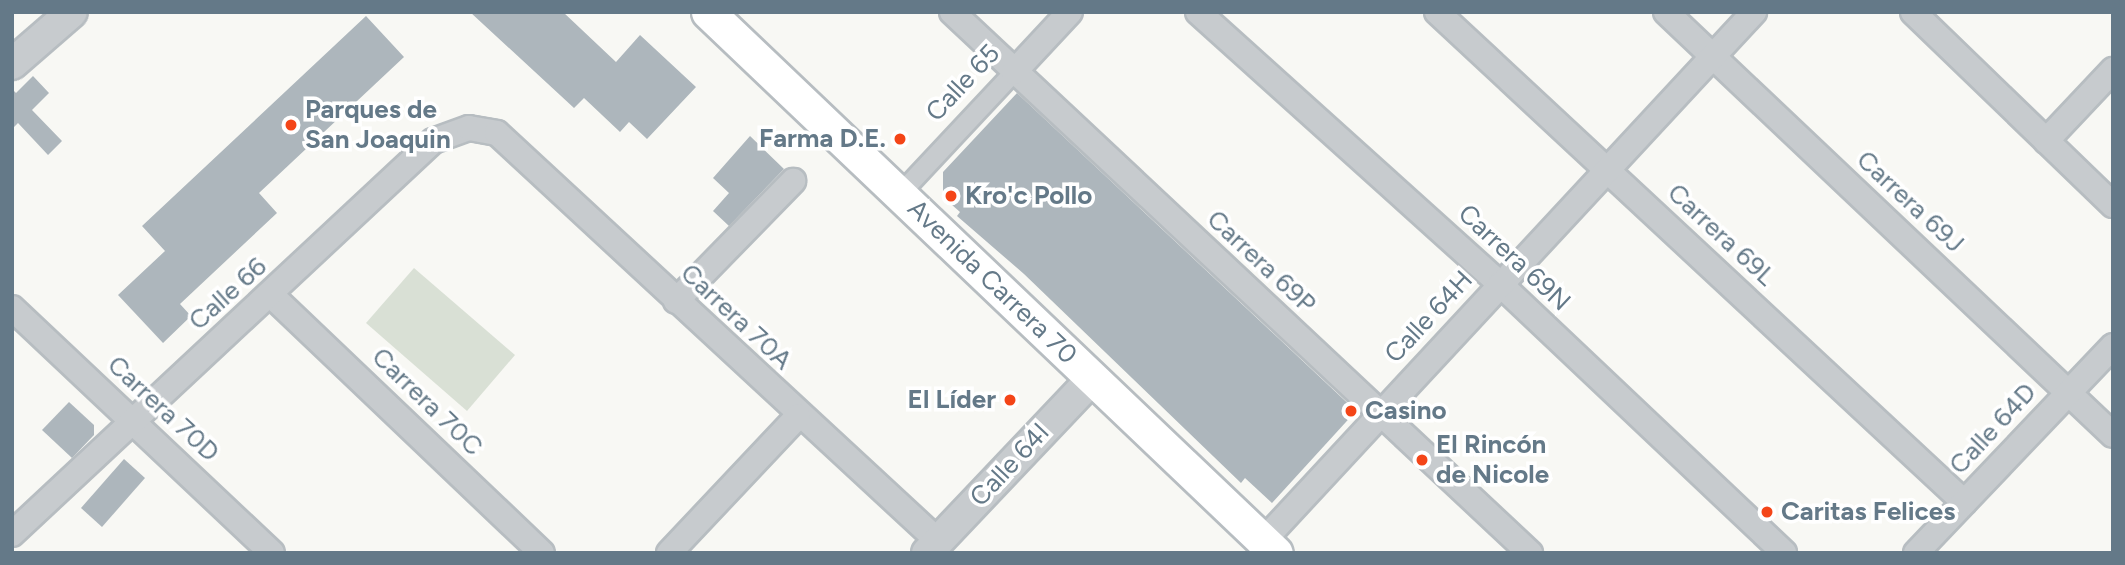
<!DOCTYPE html>
<meta charset="utf-8">
<style>
body{margin:0}
#map{position:relative;width:2125px;height:565px;overflow:hidden;background:#f8f8f4;font-family:Figtree,sans-serif}
div>[style]{position:absolute}
[style*='--x']{left:calc(var(--x)*1px);top:calc(var(--y)*1px);width:calc(var(--w)*1px);rotate:calc(var(--a)*1deg)}
.green>*{inset:0;background:#d9e0d5}
.building>*{inset:0;background:#adb6bc}
.roads{filter:drop-shadow(2px 0 #b7bdc1) drop-shadow(-2px 0 #b7bdc1) drop-shadow(0 2px #b7bdc1) drop-shadow(0 -2px #b7bdc1)}
.pedestrian>*{height:18px;margin:-9px;padding:0 9px;transform-origin:9px;border-radius:9px;background:#c7cbce}
.minor>*{height:24px;margin:-12px;padding:0 12px;transform-origin:12px;border-radius:12px;background:#c7cbce}
.tertiary>*{height:30px;margin:-15px;padding:0 15px;transform-origin:15px;border-radius:15px;background:#c7cbce}
.secondary>*{height:33px;margin:-16.5px;padding:0 16.5px;transform-origin:16.5px;border-radius:16.5px;background:#fff}
.dots>*{width:19px;height:19px;translate:-50% -50%;box-sizing:border-box;border:4px solid #fff;border-radius:50%}
span{translate:-50% -50%;white-space:nowrap;text-align:center;line-height:1.15;-webkit-text-stroke:7px #fff;paint-order:stroke}
.street-label{font-size:26px;color:#647988}
.poi-label{font-size:26px;color:#647988;font-weight:700}
.left{translate:0 -50%;text-align:left}
.right{translate:-100% -50%;text-align:right}
.frame{position:absolute;inset:0;border:14px solid #647988;pointer-events:none}
</style>
<div id="map">
<div class="green">
<div style="clip-path:polygon(414px 268px,515px 355px,467px 411px,366px 323px)"></div>
</div>
<div class="building">
<div style="clip-path:polygon(470px 12px,563px 12px,616px 62px,640px 35px,696px 87px,647px 139px,629px 122px,620px 132px,584px 98px,574px 108px)"></div>
<div style="clip-path:polygon(366px 16px,404px 57px,259px 193px,277px 213px,180px 304px,191px 316px,163px 343px,118px 295px,165px 251px,142px 226px)"></div>
<div style="clip-path:polygon(33px 76px,49px 93px,32px 110px,62px 141px,48px 155px,18px 123px,12px 129px,12px 89px,16px 93px)"></div>
<div style="clip-path:polygon(1017px 93px,1356px 411px,1272px 503px,1245px 478px,1241px 483px,1024px 274px,957px 216px,960px 212px,943px 197px,943px 172px)"></div>
<div style="clip-path:polygon(750px 136px,784px 169px,729px 226px,713px 211px,729px 193px,713px 178px)"></div>
<div style="clip-path:polygon(69px 402px,94px 425px,94px 435px,72px 458px,42px 430px)"></div>
<div style="clip-path:polygon(124px 459px,145px 478px,102px 527px,81px 508px)"></div>
</div>
<div class="roads">
<div class="pedestrian">
<div style="--x:900;--y:194;--w:167;--a:-46.9"></div>
</div>
<div class="minor">
<div style="--x:952;--y:12;--w:792;--a:43.11"></div>
<div style="--x:1198;--y:12;--w:406;--a:42"></div>
<div style="--x:1500;--y:284;--w:391;--a:43.4"></div>
<div style="--x:1437;--y:12;--w:720;--a:42.92"></div>
<div style="--x:1666;--y:12;--w:615;--a:43.42"></div>
<div style="--x:1913;--y:12;--w:278;--a:44"></div>
<div style="--x:1014;--y:72;--w:82;--a:-47"></div>
<div style="--x:2046;--y:141;--w:98;--a:-46.7"></div>
<div style="--x:271;--y:295;--w:374;--a:43.6"></div>
<div style="--x:676;--y:301;--w:168;--a:-45.7"></div>
<div style="--x:12;--y:308;--w:357;--a:43.3"></div>
<div style="--x:12;--y:534;--w:576;--a:-43.03"></div>
<div style="--x:433;--y:141;--w:38;--a:-20"></div>
<div style="--x:469;--y:128;--w:28;--a:10"></div>
<div style="--x:497;--y:133;--w:601;--a:42.77"></div>
<div style="--x:1263;--y:541;--w:722;--a:-47.13"></div>
<div style="--x:669;--y:553;--w:188;--a:-46.7"></div>
<div style="--x:1916;--y:553;--w:286;--a:-46.4"></div>
</div>
<div class="tertiary">
<div style="--x:12;--y:64;--w:79;--a:-40.9"></div>
<div style="--x:927;--y:553;--w:241;--a:-46.5"></div>
</div>
<div class="secondary">
<div style="--x:708;--y:12;--w:784;--a:43.61"></div>
</div>
</div>
<div class="dots">
<div style="left:291px;top:125px;background:#f44518"></div>
<div style="left:900px;top:139px;background:#f44518"></div>
<div style="left:951px;top:196px;background:#f44518"></div>
<div style="left:1010px;top:400px;background:#f44518"></div>
<div style="left:1351px;top:411px;background:#f44518"></div>
<div style="left:1422px;top:460px;background:#f44518"></div>
<div style="left:1767px;top:512px;background:#f44518"></div>
</div>
<div class="street-label">
<span style="left:963px;top:83px;rotate:-47deg">Calle 65</span>
<span style="left:1910px;top:202px;rotate:43deg">Carrera 69J</span>
<span style="left:1721px;top:235px;rotate:43deg">Carrera 69L</span>
<span style="left:1514px;top:258px;rotate:43deg">Carrera 69N</span>
<span style="left:1261px;top:262px;rotate:43deg">Carrera 69P</span>
<span style="left:992px;top:282px;rotate:44deg">Avenida Carrera 70</span>
<span style="left:228px;top:294px;rotate:-42deg">Calle 66</span>
<span style="left:736px;top:317px;rotate:43deg">Carrera 70A</span>
<span style="left:1429px;top:317px;rotate:-47deg">Calle 64H</span>
<span style="left:427px;top:402px;rotate:44deg">Carrera 70C</span>
<span style="left:163px;top:409px;rotate:43deg">Carrera 70D</span>
<span style="left:1993px;top:429px;rotate:-47deg">Calle 64D</span>
<span style="left:1010px;top:465px;rotate:-47deg">Calle 64I</span>
</div>
<div class="poi-label">
<span class="left" style="left:305px;top:125px">Parques de<br>San Joaquin</span>
<span class="right" style="left:886px;top:139px">Farma D.E.</span>
<span class="left" style="left:965px;top:196px">Kro'c Pollo</span>
<span class="right" style="left:996px;top:400px">El Líder</span>
<span class="left" style="left:1365px;top:411px">Casino</span>
<span class="left" style="left:1436px;top:460px">El Rincón<br>de Nicole</span>
<span class="left" style="left:1781px;top:512px">Caritas Felices</span>
</div>
<div class="frame"></div>
</div>
